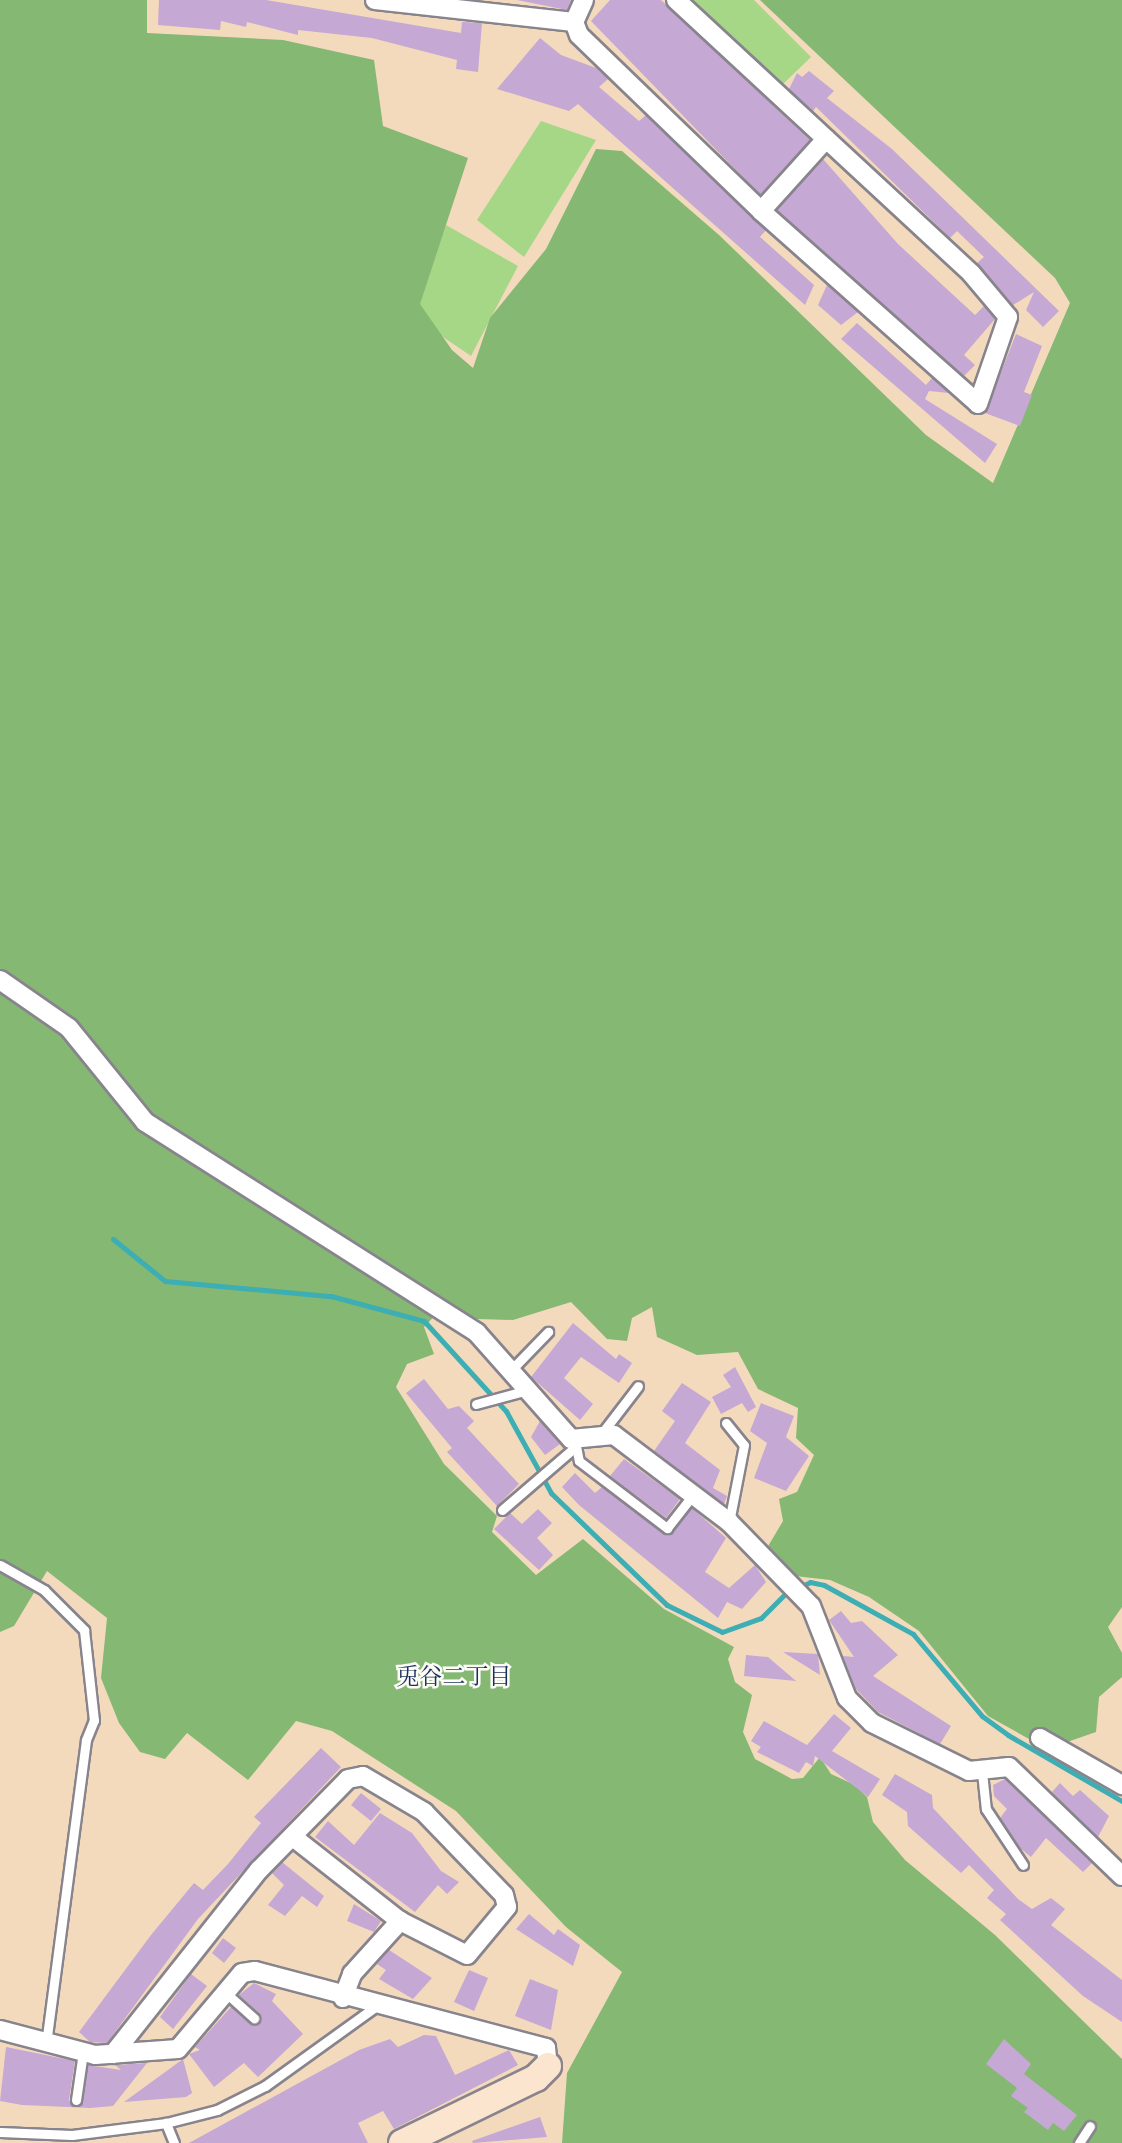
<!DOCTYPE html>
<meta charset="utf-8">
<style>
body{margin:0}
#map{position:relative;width:1122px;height:2143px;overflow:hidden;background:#f4dabc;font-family:"IM FELL English","Noto Serif JP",serif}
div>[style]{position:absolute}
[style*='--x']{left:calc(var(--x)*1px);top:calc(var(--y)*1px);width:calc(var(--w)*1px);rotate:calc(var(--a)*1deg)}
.green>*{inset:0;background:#a5d786}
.forest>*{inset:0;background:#84b873}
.stream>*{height:5px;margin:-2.5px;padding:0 2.5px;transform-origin:2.5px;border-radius:2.5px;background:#3caeb4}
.building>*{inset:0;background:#c5a8d3}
.roads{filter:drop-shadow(2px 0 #88848d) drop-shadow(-2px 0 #88848d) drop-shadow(0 2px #88848d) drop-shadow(0 -2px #88848d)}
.lane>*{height:9px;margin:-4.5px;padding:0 4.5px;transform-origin:4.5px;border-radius:4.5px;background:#fff}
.street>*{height:18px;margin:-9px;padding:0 9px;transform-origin:9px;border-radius:9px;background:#fff}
.secondary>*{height:26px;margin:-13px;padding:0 13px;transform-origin:13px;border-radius:13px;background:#fce5cf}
span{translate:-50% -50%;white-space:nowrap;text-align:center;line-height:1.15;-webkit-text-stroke:5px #fdfcf7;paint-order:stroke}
.neighbourhood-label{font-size:23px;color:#1b2f5e}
</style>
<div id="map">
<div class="green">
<div style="clip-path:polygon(689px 0,754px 0,811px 57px,782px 85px)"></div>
<div style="clip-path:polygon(541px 121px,596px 140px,524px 257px,477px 220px)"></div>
<div style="clip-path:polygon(446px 225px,518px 266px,471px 356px,412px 316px)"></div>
</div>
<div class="forest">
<div style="clip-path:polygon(0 0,147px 0,147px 33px,283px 40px,374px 60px,383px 126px,468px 158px,420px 304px,452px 350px,473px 368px,490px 318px,546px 249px,596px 149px,622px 151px,719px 235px,926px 435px,993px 483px,1070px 303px,1055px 278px,760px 0,1122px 0,1122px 1607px,1108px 1627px,1122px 1653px,1122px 1677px,1099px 1697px,1096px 1732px,1047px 1749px,988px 1716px,919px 1631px,869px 1597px,830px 1580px,795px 1576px,767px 1548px,783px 1521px,779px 1499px,797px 1492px,814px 1455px,796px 1438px,798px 1408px,758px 1389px,738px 1352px,697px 1355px,657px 1337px,652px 1307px,632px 1318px,627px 1341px,607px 1339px,571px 1302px,513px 1320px,477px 1319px,448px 1302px,424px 1327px,434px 1354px,407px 1364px,396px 1387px,444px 1464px,497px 1516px,492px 1532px,536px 1575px,583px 1539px,664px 1609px,734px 1647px,728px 1659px,735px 1682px,752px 1695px,743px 1732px,755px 1759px,792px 1779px,803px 1778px,820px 1757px,831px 1774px,855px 1785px,867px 1797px,873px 1822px,905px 1860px,995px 1935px,1122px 2059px,1122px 2143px,562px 2143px,567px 2073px,622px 1972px,566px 1927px,456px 1811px,332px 1731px,296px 1721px,248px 1780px,187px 1733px,165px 1759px,140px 1752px,119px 1723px,101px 1678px,107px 1618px,47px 1571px,14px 1626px,0 1632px)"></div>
</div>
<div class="stream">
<div style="--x:113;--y:1239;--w:67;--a:38.9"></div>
<div style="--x:165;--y:1281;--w:167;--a:5.2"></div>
<div style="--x:331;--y:1296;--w:96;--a:15"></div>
<div style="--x:424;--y:1321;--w:122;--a:47.7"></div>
<div style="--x:506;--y:1411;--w:94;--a:61.2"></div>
<div style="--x:551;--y:1493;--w:161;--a:44"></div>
<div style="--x:667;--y:1605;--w:61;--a:26.1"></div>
<div style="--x:722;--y:1632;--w:41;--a:-19.7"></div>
<div style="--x:761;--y:1618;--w:37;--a:-45"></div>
<div style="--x:787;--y:1592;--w:25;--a:-23"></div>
<div style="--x:810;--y:1582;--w:14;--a:12"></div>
<div style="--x:824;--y:1585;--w:102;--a:28.8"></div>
<div style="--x:913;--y:1634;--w:107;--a:49.9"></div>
<div style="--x:982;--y:1716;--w:32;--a:36"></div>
<div style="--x:1008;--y:1735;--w:132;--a:30.1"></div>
</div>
<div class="building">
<div style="clip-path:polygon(159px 0,266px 0,461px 33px,462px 22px,482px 23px,478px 72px,456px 69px,457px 60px,372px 38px,298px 30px,298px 35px,247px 22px,246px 27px,221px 21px,220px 30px,158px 25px)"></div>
<div style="clip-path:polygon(517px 0,571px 0,567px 10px)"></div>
<div style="clip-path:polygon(610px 0,661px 0,810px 140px,760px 195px,591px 21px)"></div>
<div style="clip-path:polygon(540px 38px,561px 55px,596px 68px,608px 79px,599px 87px,639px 121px,646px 115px,766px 230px,760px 237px,814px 285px,805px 305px,578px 104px,569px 111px,497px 89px)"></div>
<div style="clip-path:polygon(809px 71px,834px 91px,827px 98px,892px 149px,1059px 311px,1043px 327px,1026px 310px,1034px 292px,1013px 305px,977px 263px,984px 257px,957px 231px,950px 238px,816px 107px,813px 111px,789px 89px,797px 73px,802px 77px)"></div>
<div style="clip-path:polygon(823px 159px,898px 244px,975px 315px,984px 306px,995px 319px,964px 355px,975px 365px,964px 376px,777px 210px)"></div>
<div style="clip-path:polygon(827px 285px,858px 312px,841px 325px,818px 305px)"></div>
<div style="clip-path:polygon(857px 323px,926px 385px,932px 378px,949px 393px,929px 391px,925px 399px,997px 444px,985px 463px,841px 339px)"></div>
<div style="clip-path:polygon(1016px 334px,1042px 346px,1024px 392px,1032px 395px,1020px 426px,985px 413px)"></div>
<div style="clip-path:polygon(573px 1323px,616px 1359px,619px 1354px,632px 1363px,619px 1383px,581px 1357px,564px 1378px,593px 1404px,580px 1420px,531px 1377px)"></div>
<div style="clip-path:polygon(735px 1367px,756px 1407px,748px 1412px,742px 1403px,721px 1414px,712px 1397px,731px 1387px,723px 1375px)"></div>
<div style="clip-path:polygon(424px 1379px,448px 1409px,459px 1406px,474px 1421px,467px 1428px,519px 1484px,497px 1506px,447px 1452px,452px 1448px,406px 1393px)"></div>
<div style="clip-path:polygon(682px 1383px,711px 1402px,685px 1443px,720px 1470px,713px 1488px,727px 1496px,724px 1504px,654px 1451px,675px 1421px,662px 1411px)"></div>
<div style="clip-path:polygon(761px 1403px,794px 1416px,786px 1437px,809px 1456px,786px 1491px,754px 1478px,767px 1443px,750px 1431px)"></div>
<div style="clip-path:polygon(540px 1421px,560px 1444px,545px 1455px,531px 1437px)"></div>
<div style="clip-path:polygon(624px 1459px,680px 1499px,666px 1518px,610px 1476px)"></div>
<div style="clip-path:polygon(575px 1473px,595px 1493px,602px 1487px,665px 1535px,692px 1508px,726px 1538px,705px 1572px,729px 1588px,755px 1565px,766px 1582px,742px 1609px,727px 1602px,718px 1618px,579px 1505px,562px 1487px)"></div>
<div style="clip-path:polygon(538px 1509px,552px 1523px,537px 1538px,553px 1555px,539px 1570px,494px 1529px,510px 1513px,522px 1524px)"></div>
<div style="clip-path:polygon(841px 1611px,851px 1623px,862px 1621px,898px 1655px,873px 1676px,951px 1726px,940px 1744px,878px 1712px,855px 1688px,843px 1656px,854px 1657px,829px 1620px)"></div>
<div style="clip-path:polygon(783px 1652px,818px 1654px,820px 1675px)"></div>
<div style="clip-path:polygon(746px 1655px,768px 1657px,796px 1681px,744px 1676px)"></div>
<div style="clip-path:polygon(834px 1714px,851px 1728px,832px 1751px,880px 1779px,868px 1797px,815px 1756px,813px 1766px,806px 1762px,799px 1773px,757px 1752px,761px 1747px,751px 1741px,764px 1721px,807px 1745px)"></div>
<div style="clip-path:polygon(321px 1748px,341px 1767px,198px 1919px,107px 2043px,90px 2042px,79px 2032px,151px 1935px,194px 1883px,203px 1890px,228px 1864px,261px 1823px,254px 1817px)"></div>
<div style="clip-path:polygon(895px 1774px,932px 1795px,933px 1808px,1018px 1899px,1032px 1909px,1051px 1898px,1065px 1909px,1051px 1925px,1122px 1980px,1122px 2022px,1083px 1996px,1000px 1920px,1006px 1914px,987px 1898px,994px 1890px,969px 1865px,961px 1873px,908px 1826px,907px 1812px,882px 1795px)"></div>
<div style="clip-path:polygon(1005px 1779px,1092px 1863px,1083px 1872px,1046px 1838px,1031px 1857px,1020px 1848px,1000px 1818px,1007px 1809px,994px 1796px,993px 1785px)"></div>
<div style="clip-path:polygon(1060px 1783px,1073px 1796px,1080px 1790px,1109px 1816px,1098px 1837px,1052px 1792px)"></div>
<div style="clip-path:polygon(361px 1793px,381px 1809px,371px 1821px,351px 1805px)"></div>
<div style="clip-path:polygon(380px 1813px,412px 1833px,441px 1871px,459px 1882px,447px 1894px,438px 1885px,415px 1912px,315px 1837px,328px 1821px,354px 1845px)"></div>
<div style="clip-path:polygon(282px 1862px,324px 1896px,317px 1907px,302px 1896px,285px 1916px,268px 1905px,284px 1885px,272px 1873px)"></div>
<div style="clip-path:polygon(354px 1904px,381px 1921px,374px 1932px,347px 1921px)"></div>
<div style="clip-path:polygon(529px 1914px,554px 1935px,558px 1929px,580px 1945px,573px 1966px,516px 1929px)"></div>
<div style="clip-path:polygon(223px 1938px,236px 1948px,224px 1963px,212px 1953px)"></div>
<div style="clip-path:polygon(389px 1950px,432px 1978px,413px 1999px,379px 1979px,386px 1970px,377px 1964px)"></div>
<div style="clip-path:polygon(469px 1970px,488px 1978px,474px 2011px,454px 2002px)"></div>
<div style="clip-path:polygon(191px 1974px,207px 1986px,173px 2029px,160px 2017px)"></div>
<div style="clip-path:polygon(530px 1979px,558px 1990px,551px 2030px,515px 2016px)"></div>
<div style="clip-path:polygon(254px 1983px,276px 1994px,272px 2001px,303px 2034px,258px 2077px,244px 2063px,214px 2087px,189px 2054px,200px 2050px,195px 2047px,231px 2007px,259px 2023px,259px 2013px,239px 1995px)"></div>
<div style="clip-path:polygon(424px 2035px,436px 2036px,455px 2075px,509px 2050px,518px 2065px,394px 2129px,383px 2111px,358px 2123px,368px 2143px,189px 2143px,359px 2050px,390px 2039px,398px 2047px)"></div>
<div style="clip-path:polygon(1004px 2039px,1031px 2064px,1024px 2074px,1077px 2115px,1064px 2131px,1053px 2123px,1048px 2130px,1024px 2112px,1028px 2108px,1011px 2096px,1017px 2088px,986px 2064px)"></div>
<div style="clip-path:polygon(6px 2047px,75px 2061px,69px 2100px,76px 2107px,83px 2102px,88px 2065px,121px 2070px,115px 2065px,147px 2063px,113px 2106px,90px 2108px,22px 2105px,0 2101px)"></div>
<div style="clip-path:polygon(183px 2059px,192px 2093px,186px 2097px,124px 2102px)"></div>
<div style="clip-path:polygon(540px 2117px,547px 2137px,473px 2143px,472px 2141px)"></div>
</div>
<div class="roads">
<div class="lane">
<div style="--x:512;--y:1369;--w:52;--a:-45.8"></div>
<div style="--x:476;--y:1404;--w:54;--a:-15.1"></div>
<div style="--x:726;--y:1423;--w:28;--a:51"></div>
<div style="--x:744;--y:1445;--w:78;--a:101"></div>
<div style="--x:602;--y:1433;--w:59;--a:-52.5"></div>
<div style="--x:575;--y:1441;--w:20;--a:79"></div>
<div style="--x:579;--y:1461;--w:111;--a:37.3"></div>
<div style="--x:667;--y:1528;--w:41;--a:-52"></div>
<div style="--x:502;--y:1510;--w:94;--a:-40.7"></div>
<div style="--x:0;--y:1565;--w:51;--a:29.6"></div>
<div style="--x:44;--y:1590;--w:57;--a:45"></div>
<div style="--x:84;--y:1630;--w:91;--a:83.7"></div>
<div style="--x:94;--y:1720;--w:22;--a:112"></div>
<div style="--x:86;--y:1740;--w:306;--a:97.5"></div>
<div style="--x:982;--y:1772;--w:37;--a:84"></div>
<div style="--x:986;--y:1809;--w:67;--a:56.5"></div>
<div style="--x:226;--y:1993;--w:38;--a:42"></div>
<div style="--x:76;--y:2100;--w:49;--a:-81.7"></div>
<div style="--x:0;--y:2132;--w:72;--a:2.4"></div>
<div style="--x:72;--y:2135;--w:95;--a:-7.3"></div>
<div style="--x:174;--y:2143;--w:22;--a:-112"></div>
<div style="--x:166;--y:2123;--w:53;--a:-14.3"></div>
<div style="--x:217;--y:2110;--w:54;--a:-26.6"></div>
<div style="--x:265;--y:2086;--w:135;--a:-35.7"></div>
<div style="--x:1079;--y:2143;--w:20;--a:-57"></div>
</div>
<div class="street">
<div style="--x:375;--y:0;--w:200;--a:6.3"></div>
<div style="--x:584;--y:0;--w:24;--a:114"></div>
<div style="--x:574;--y:22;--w:14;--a:69"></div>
<div style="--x:579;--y:35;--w:253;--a:44"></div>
<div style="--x:761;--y:211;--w:290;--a:41.6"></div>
<div style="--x:978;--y:404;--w:92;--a:-71"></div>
<div style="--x:1008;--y:317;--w:57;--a:-130.1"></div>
<div style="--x:971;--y:273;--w:402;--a:-137.2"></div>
<div style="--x:761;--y:211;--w:97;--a:-47.9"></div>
<div style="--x:0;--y:980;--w:84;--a:34.8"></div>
<div style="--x:69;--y:1028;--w:121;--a:51"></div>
<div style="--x:145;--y:1122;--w:393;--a:32.4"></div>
<div style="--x:477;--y:1333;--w:142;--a:48.4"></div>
<div style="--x:571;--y:1439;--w:43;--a:-5.3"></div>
<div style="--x:614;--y:1435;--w:144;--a:37.1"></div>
<div style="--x:729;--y:1522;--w:117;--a:45.7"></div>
<div style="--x:811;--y:1606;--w:99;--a:68.6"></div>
<div style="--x:847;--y:1698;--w:35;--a:45"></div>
<div style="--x:872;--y:1723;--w:108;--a:26.3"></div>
<div style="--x:969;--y:1771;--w:40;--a:-5.7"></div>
<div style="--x:1009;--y:1767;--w:157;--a:44"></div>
<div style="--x:1040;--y:1738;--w:95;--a:29.8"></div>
<div style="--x:343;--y:1998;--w:26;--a:-69"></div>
<div style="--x:352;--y:1974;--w:72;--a:-47.8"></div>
<div style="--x:0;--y:2030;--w:98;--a:14.7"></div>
<div style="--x:95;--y:2055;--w:83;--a:-4.1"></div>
<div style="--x:178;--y:2049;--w:99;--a:-49.9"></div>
<div style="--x:242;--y:1973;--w:13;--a:-9"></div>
<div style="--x:255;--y:1971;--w:301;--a:14.8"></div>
<div style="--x:546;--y:2048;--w:18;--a:84"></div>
<div style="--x:113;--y:2054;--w:235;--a:-51.6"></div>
<div style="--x:259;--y:1870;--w:127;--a:-45.6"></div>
<div style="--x:348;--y:1779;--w:15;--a:-11"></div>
<div style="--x:363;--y:1776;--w:71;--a:30.5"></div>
<div style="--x:424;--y:1812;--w:115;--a:46.1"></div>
<div style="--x:504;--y:1895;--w:12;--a:76"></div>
<div style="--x:507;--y:1907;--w:62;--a:129.8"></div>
<div style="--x:467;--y:1955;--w:75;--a:-153.1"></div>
<div style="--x:400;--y:1921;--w:135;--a:-141.9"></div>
</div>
<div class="secondary">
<div style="--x:402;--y:2143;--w:149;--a:-25.9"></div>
<div style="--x:536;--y:2078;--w:17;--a:-45"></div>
</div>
</div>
<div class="neighbourhood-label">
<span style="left:454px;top:1678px">兎谷二丁目</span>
</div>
</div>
